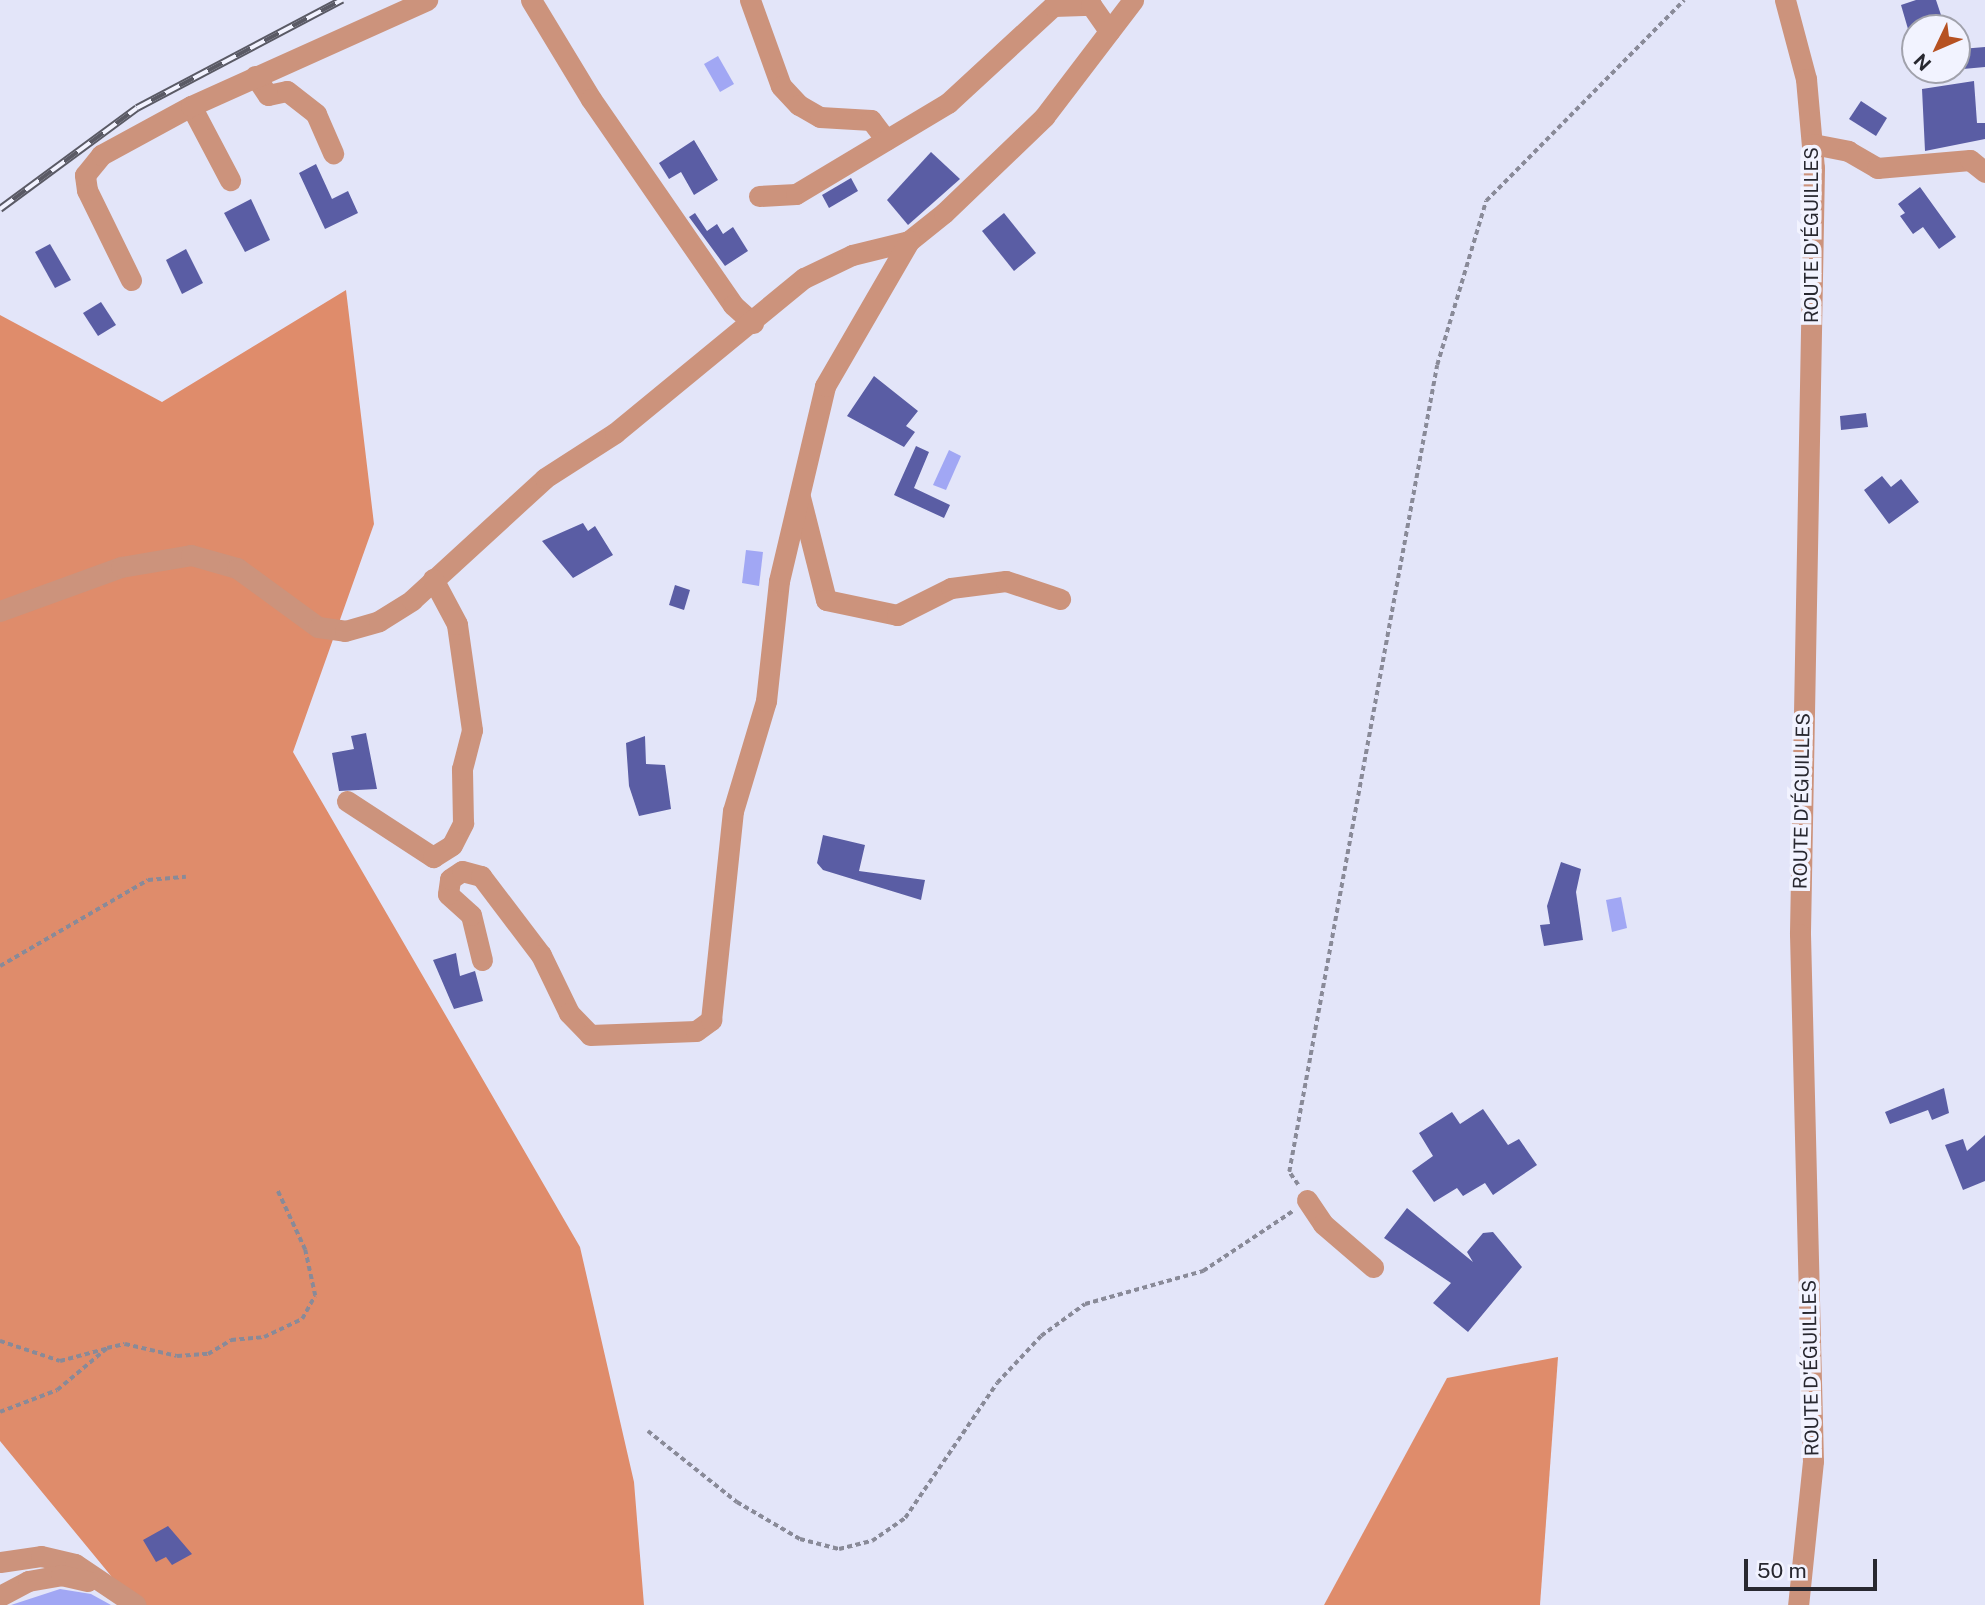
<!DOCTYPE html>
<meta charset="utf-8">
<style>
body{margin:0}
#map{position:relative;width:1985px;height:1605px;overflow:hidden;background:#e3e5f9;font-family:"Public Sans",sans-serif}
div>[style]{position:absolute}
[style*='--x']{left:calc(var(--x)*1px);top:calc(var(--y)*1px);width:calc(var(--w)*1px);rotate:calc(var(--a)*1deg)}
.forest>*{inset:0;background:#df8c6b}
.water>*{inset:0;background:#a1a7f4}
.building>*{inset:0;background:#5a5da4}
.path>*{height:3.5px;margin-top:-1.75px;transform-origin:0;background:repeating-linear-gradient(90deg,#898a98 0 5px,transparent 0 8.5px)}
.minor>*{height:21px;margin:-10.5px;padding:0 10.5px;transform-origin:10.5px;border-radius:10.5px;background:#cc937c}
.rail>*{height:8px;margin-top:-4px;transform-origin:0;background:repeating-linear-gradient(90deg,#f2f3ff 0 16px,#5a5a65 0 32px);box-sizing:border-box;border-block:2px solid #5a5a65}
span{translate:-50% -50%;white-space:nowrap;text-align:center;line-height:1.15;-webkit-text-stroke:7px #f2f3ff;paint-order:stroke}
.street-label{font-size:19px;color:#282830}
.north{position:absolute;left:1901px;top:14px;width:70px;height:70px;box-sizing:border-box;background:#f2f3ff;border:2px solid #a1a2ac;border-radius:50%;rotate:226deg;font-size:19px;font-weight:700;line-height:28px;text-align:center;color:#282830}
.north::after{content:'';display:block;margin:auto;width:24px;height:32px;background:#b65122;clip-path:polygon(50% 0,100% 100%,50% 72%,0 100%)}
.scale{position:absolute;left:1744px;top:1559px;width:133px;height:32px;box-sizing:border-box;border:4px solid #282830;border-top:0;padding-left:9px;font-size:21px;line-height:24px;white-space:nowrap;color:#282830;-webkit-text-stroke:5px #f2f3ff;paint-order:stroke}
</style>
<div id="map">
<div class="forest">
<div style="clip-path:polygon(346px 290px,374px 524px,293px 752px,580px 1247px,634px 1482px,644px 1605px,135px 1605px,0 1441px,0 315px,162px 402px)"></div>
<div style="clip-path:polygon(1558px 1357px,1540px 1605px,1324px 1605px,1447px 1378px)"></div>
</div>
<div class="water">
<div style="clip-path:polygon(718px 56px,734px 84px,720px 92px,704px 64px)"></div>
<div style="clip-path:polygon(949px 450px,961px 456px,946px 490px,933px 485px)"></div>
<div style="clip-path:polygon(746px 550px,763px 552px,759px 586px,742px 583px)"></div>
<div style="clip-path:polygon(1621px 897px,1627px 928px,1612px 932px,1606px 900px)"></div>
<div style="clip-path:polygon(60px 1589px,91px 1594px,111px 1605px,11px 1605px)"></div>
</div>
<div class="building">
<div style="clip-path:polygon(1916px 0,1936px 0,1942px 18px,1908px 29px,1901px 5px)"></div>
<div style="clip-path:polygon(1985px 47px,1985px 67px,1963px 69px,1961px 49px)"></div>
<div style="clip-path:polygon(1974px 81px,1977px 123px,1985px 123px,1985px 139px,1925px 151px,1922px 89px)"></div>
<div style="clip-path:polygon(1861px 101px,1887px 118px,1876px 136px,1849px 119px)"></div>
<div style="clip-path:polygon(694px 140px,718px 180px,694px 195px,681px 172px,669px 179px,659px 163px)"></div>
<div style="clip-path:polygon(931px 152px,960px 179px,908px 225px,887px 200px)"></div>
<div style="clip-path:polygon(316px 164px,332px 199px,348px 191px,358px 213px,325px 229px,299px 173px)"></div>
<div style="clip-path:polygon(851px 178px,858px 191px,829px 208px,822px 195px)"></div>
<div style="clip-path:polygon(1920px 187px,1956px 237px,1939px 249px,1923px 227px,1913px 234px,1900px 216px,1905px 213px,1898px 204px)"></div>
<div style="clip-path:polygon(251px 199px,270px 240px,245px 252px,224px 213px)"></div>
<div style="clip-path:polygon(695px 213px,707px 231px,717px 224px,723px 234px,733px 227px,748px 251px,725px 266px,689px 217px)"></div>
<div style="clip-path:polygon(1004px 213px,1036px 253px,1014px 271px,982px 231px)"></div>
<div style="clip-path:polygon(50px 244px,71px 280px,55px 288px,35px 252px)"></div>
<div style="clip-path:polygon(186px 249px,203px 283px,182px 294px,166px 260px)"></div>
<div style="clip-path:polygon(101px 302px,116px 325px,98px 336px,83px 313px)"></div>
<div style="clip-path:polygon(874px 376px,918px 411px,906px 426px,915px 432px,904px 447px,847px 416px)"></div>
<div style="clip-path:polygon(1866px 413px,1868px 427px,1841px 430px,1840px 416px)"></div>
<div style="clip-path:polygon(916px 446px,929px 452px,914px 488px,950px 505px,944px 518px,894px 495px)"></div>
<div style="clip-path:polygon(1882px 476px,1891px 487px,1901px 479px,1919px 502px,1889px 524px,1864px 490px)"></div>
<div style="clip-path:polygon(583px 523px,588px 531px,595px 526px,613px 555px,573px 578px,542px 541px)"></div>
<div style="clip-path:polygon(675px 585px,690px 590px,684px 610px,669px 605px)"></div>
<div style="clip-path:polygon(366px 733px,377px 789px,339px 791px,332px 753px,354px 749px,351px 736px)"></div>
<div style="clip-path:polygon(645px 736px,646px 764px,665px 765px,671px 809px,639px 816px,629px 786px,626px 743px)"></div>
<div style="clip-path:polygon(823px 835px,865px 845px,859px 871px,925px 880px,921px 900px,823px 870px,817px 863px)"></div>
<div style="clip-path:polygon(1561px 862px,1581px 869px,1576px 892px,1583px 940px,1544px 946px,1540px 925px,1550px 924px,1547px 906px)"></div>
<div style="clip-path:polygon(456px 953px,460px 976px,475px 971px,483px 1001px,454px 1009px,433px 960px)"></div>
<div style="clip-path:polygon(1944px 1088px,1949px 1113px,1932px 1120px,1928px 1110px,1890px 1124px,1885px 1112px)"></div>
<div style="clip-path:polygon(1483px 1109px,1508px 1145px,1519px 1139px,1537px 1165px,1493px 1195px,1485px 1183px,1463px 1196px,1457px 1188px,1434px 1202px,1412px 1171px,1433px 1156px,1419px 1133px,1452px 1112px,1460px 1124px)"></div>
<div style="clip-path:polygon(1985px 1135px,1985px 1181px,1963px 1190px,1945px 1145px,1963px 1139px,1967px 1151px)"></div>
<div style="clip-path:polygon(1407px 1208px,1473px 1262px,1467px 1252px,1483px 1233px,1493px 1232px,1522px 1267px,1468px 1332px,1433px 1303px,1451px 1283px,1384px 1238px)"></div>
<div style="clip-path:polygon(168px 1526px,192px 1554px,172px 1565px,166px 1557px,156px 1562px,143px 1540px)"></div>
</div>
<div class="path">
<div style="--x:0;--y:966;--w:171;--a:-30.2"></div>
<div style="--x:148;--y:880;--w:38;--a:-5"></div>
<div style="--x:1298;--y:1185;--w:16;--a:-125"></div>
<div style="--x:1289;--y:1172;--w:820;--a:-79.61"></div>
<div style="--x:1437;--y:365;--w:171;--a:-73.4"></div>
<div style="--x:1486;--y:201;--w:282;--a:-45.4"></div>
<div style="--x:0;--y:1341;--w:63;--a:18.4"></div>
<div style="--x:60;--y:1361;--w:47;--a:-14.9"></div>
<div style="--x:0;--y:1412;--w:61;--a:-21.1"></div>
<div style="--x:57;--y:1390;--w:65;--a:-40"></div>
<div style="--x:107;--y:1348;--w:18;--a:-13"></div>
<div style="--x:125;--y:1344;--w:53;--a:13"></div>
<div style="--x:177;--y:1356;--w:31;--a:-4"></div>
<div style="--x:208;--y:1354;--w:27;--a:-31"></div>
<div style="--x:231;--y:1340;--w:33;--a:-5"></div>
<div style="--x:264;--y:1337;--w:42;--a:-25.3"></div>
<div style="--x:302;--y:1319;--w:26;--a:-61"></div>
<div style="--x:315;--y:1296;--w:47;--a:-102.3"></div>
<div style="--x:305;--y:1250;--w:66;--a:-115"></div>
<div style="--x:648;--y:1431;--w:114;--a:38.6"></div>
<div style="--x:737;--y:1502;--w:73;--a:30.4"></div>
<div style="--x:800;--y:1539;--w:40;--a:14.4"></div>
<div style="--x:839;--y:1549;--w:34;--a:-14"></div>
<div style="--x:872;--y:1541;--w:40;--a:-34.9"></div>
<div style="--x:905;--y:1518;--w:163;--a:-55.7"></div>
<div style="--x:997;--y:1383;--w:64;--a:-46.9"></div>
<div style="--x:1041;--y:1336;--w:54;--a:-36"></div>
<div style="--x:1085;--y:1304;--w:123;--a:-15.6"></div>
<div style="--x:1203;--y:1271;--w:108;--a:-33.7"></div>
</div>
<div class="minor">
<div style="--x:531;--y:0;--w:116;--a:58.8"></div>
<div style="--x:591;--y:99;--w:250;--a:55.4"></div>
<div style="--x:733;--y:305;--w:27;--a:42"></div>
<div style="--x:750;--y:0;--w:91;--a:70.2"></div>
<div style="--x:781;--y:86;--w:26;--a:47"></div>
<div style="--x:799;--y:105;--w:24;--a:30"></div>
<div style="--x:820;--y:117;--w:51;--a:3.4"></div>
<div style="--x:871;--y:120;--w:25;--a:53"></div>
<div style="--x:1785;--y:0;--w:82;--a:75.1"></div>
<div style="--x:1806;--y:79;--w:89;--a:84.9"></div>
<div style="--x:1814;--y:168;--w:766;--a:91.05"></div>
<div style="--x:1800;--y:934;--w:527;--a:88.59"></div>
<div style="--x:1813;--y:1461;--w:145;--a:95.9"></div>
<div style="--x:255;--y:76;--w:23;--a:56"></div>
<div style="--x:268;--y:95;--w:19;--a:-12"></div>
<div style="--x:287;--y:91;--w:37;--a:38"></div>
<div style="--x:316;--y:114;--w:43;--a:66.4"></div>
<div style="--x:191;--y:106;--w:84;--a:62.2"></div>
<div style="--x:1813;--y:144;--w:36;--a:11"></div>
<div style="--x:1848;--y:151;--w:34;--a:30"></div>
<div style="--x:1877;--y:168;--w:93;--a:-4.9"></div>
<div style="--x:1970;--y:160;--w:19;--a:39"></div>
<div style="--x:759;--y:196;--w:37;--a:-3"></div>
<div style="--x:796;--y:194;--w:177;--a:-30.9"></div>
<div style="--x:948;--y:103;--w:143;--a:-42.7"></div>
<div style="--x:1053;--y:6;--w:38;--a:-2"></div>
<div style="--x:1091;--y:5;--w:32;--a:55"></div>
<div style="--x:131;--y:280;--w:100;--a:-116.1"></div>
<div style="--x:87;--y:190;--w:15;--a:-98"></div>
<div style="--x:85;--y:175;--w:26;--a:-51"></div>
<div style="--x:101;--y:155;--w:102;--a:-28.6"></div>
<div style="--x:191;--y:106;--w:259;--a:-24.2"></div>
<div style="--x:800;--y:497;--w:106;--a:75.8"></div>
<div style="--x:826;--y:600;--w:73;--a:11.9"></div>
<div style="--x:897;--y:615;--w:60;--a:-26.6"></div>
<div style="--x:951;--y:588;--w:55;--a:-7.3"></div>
<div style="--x:1006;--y:581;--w:57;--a:18.4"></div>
<div style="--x:0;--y:611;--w:129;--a:-20"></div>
<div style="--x:121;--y:567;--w:71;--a:-9.7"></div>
<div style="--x:191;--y:555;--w:48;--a:15.8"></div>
<div style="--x:237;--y:568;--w:100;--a:36.1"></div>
<div style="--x:318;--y:627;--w:27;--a:8"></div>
<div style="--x:345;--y:631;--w:35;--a:-16"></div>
<div style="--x:379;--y:621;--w:39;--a:-32"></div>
<div style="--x:412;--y:600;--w:180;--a:-42.5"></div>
<div style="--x:545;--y:478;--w:83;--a:-32.7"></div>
<div style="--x:615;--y:433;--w:244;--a:-39.4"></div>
<div style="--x:804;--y:278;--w:53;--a:-25.6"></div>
<div style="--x:852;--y:255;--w:59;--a:-13.8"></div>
<div style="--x:909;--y:241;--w:45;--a:-38.7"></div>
<div style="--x:944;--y:213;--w:139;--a:-43.8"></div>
<div style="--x:1044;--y:117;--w:147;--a:-52.7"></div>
<div style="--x:347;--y:801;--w:103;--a:33.1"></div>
<div style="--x:433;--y:857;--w:22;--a:-32"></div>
<div style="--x:452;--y:845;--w:25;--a:-63"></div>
<div style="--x:463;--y:823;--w:54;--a:-91.1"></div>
<div style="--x:462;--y:769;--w:40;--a:-75.6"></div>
<div style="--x:472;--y:730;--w:107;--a:-98.1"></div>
<div style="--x:457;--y:624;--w:51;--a:-118.1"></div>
<div style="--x:482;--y:960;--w:46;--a:-103.7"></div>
<div style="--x:471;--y:915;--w:31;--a:-138"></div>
<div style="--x:448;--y:894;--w:15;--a:-82"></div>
<div style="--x:450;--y:879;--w:14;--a:-34"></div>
<div style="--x:462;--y:871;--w:20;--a:15"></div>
<div style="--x:481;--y:876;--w:99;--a:52.8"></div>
<div style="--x:541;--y:955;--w:64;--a:64.2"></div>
<div style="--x:569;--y:1013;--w:30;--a:46"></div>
<div style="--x:590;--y:1035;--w:106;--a:-2.2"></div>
<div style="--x:696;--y:1031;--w:19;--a:-36"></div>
<div style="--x:711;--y:1020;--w:210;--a:-84"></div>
<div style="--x:733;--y:811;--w:115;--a:-73.3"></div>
<div style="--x:766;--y:701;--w:121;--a:-83.8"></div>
<div style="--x:779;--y:581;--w:200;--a:-76.7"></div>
<div style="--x:825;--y:386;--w:168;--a:-59.9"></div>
<div style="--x:1307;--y:1200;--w:29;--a:56"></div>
<div style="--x:1323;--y:1224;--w:66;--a:40.7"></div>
<div style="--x:0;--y:1562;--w:41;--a:-8.3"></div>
<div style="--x:41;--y:1556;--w:35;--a:13"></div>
<div style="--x:75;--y:1564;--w:73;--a:33.9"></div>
<div style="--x:0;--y:1596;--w:32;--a:-28"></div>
<div style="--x:28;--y:1581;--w:34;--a:-10"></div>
<div style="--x:61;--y:1575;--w:27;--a:13"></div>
</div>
<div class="rail">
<div style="--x:0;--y:209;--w:170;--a:-36.4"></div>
<div style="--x:137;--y:108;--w:232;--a:-27.8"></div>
</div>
<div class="street-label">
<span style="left:1812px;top:235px;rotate:-90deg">ROUTE D'ÉGUILLES</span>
<span style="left:1802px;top:801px;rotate:-89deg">ROUTE D'ÉGUILLES</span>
<span style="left:1811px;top:1368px;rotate:-91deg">ROUTE D'ÉGUILLES</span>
</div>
<div class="north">N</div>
<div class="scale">50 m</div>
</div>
